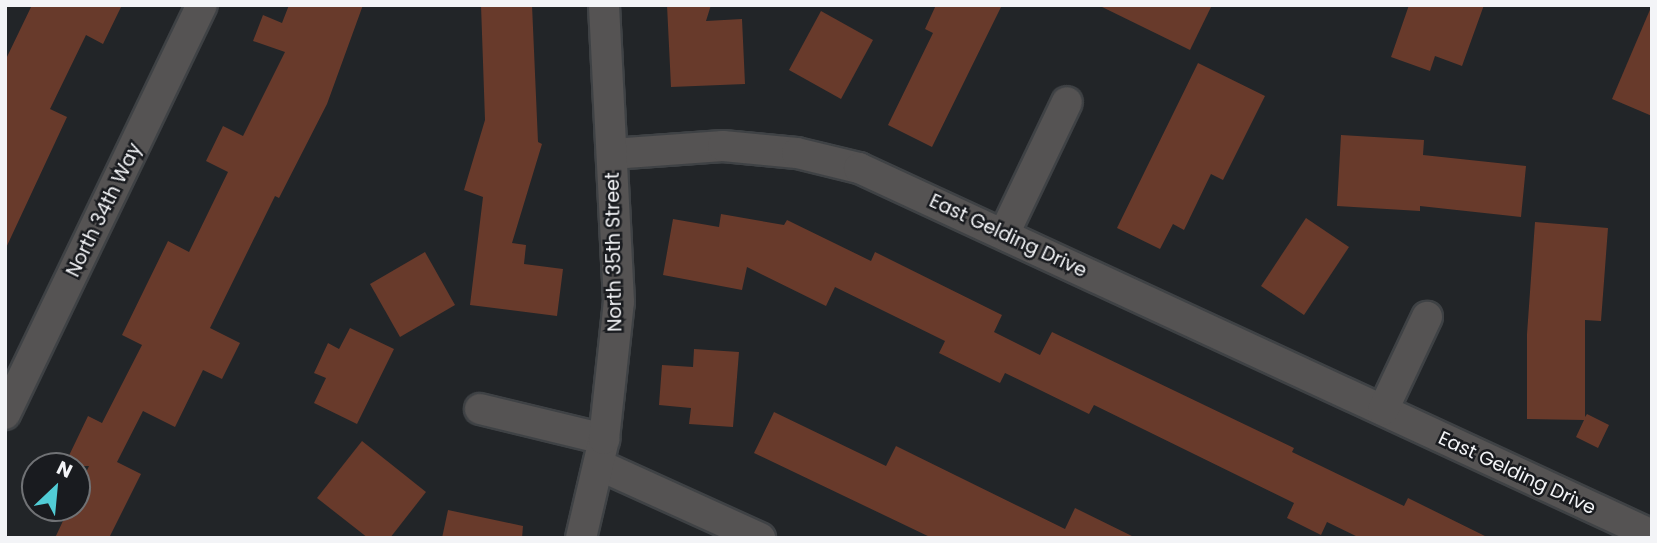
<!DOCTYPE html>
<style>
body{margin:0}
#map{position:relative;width:1657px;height:543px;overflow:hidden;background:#222528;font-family:Poppins,sans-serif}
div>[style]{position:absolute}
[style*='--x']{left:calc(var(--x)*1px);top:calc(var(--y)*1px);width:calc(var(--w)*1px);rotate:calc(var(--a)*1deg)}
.building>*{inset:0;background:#683a2b}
.roads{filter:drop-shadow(2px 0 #3f4245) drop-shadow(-2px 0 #3f4245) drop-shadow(0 2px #3f4245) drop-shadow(0 -2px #3f4245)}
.street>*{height:30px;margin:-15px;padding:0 15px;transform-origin:15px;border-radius:15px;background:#555353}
span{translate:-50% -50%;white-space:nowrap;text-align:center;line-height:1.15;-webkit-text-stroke:5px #191b1f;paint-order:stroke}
.street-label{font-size:19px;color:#f3f4f7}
.frame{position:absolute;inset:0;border:7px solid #f3f4f7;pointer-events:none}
.north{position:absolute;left:21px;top:452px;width:70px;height:70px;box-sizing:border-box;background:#191b1f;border:2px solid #707275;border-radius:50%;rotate:26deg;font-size:19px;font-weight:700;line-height:28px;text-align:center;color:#f3f4f7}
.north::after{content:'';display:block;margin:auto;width:24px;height:32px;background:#51ccd5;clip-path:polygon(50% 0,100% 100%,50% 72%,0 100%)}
</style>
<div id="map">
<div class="building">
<div style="clip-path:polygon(32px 5px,122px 5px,103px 44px,86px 35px,50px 109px,67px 117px,5px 250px,5px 61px)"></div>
<div style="clip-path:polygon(289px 5px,363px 5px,327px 104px,279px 198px,275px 196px,210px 328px,240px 343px,222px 379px,203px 370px,175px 427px,143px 411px,117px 462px,141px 474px,109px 538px,55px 538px,69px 508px,77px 508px,77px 492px,89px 466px,64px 466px,88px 416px,102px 423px,142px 345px,122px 335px,168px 241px,189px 252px,228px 172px,206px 161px,223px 126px,243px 136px,285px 52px,253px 41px,263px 15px,282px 23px)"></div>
<div style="clip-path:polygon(481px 5px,532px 5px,538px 142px,542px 144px,512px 243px,526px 245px,524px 264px,563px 269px,557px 316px,470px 305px,483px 197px,464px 190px,485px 120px)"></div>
<div style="clip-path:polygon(667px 5px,711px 5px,706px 21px,742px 19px,745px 84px,671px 87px)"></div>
<div style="clip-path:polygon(936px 5px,1002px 5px,932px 147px,888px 125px,933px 33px,925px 29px)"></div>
<div style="clip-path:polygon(1098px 5px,1212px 5px,1190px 50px)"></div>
<div style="clip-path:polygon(1409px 5px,1484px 5px,1462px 66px,1435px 56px,1430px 71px,1391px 57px)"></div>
<div style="clip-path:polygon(1652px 5px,1652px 116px,1612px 99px)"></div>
<div style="clip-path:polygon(821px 11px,873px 40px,841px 99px,789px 70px)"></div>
<div style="clip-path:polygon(1198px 63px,1265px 96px,1223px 180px,1211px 174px,1184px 230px,1173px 224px,1160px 249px,1117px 228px)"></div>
<div style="clip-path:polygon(1341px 135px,1424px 140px,1423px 155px,1526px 166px,1521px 217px,1420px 206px,1420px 211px,1337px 206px)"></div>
<div style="clip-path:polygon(721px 214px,784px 225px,787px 220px,871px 261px,875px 252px,1002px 315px,994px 332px,1040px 355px,1052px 332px,1294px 448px,1292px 452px,1404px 506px,1408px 498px,1489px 538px,1360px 538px,1327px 522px,1321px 535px,1287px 518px,1294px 503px,1094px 405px,1089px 414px,1005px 373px,1000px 383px,939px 353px,945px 341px,835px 287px,826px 306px,747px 267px,742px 290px,663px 275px,673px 219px,719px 227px)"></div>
<div style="clip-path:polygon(1306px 218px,1349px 247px,1304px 315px,1261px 286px)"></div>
<div style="clip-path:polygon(1535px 222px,1608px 228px,1601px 321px,1585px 320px,1585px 417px,1587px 414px,1609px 425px,1598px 448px,1576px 437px,1584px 420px,1527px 419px,1527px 334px)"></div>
<div style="clip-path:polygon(425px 252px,455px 305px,400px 337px,370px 284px)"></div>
<div style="clip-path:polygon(350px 328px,394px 349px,357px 424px,314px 403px,326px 378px,314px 373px,328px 343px,339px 349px)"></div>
<div style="clip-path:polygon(694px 349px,739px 352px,733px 427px,689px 424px,691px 408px,659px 405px,662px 365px,693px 367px)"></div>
<div style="clip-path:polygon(774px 412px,886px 466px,896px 446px,1065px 529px,1075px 508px,1136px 538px,932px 538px,754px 453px)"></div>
<div style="clip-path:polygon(362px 441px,426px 492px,390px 538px,368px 538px,317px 498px)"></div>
<div style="clip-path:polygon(448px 510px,523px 526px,522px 538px,442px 538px)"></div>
</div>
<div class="roads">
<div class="street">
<div style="--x:612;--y:154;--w:111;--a:-4.1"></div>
<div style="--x:723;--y:146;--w:74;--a:5.4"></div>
<div style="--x:797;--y:153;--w:64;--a:13.6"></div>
<div style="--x:859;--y:168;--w:874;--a:24.83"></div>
<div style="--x:1004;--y:234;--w:146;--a:-64.5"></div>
<div style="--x:480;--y:409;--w:128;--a:13.6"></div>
<div style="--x:1383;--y:410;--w:103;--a:-64.7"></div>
<div style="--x:5;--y:414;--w:454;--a:-64.3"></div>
<div style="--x:599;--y:465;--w:177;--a:24.4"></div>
<div style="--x:581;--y:538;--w:102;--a:-76.9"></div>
<div style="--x:604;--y:439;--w:138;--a:-83.8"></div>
<div style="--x:619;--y:302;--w:297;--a:-92.9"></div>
</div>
</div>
<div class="street-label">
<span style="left:104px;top:210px;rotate:-64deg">North 34th Way</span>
<span style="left:1008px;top:236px;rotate:25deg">East Gelding Drive</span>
<span style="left:614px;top:252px;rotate:-91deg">North 35th Street</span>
<span style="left:1517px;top:473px;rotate:25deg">East Gelding Drive</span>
</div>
<div class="frame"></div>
<div class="north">N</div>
</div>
